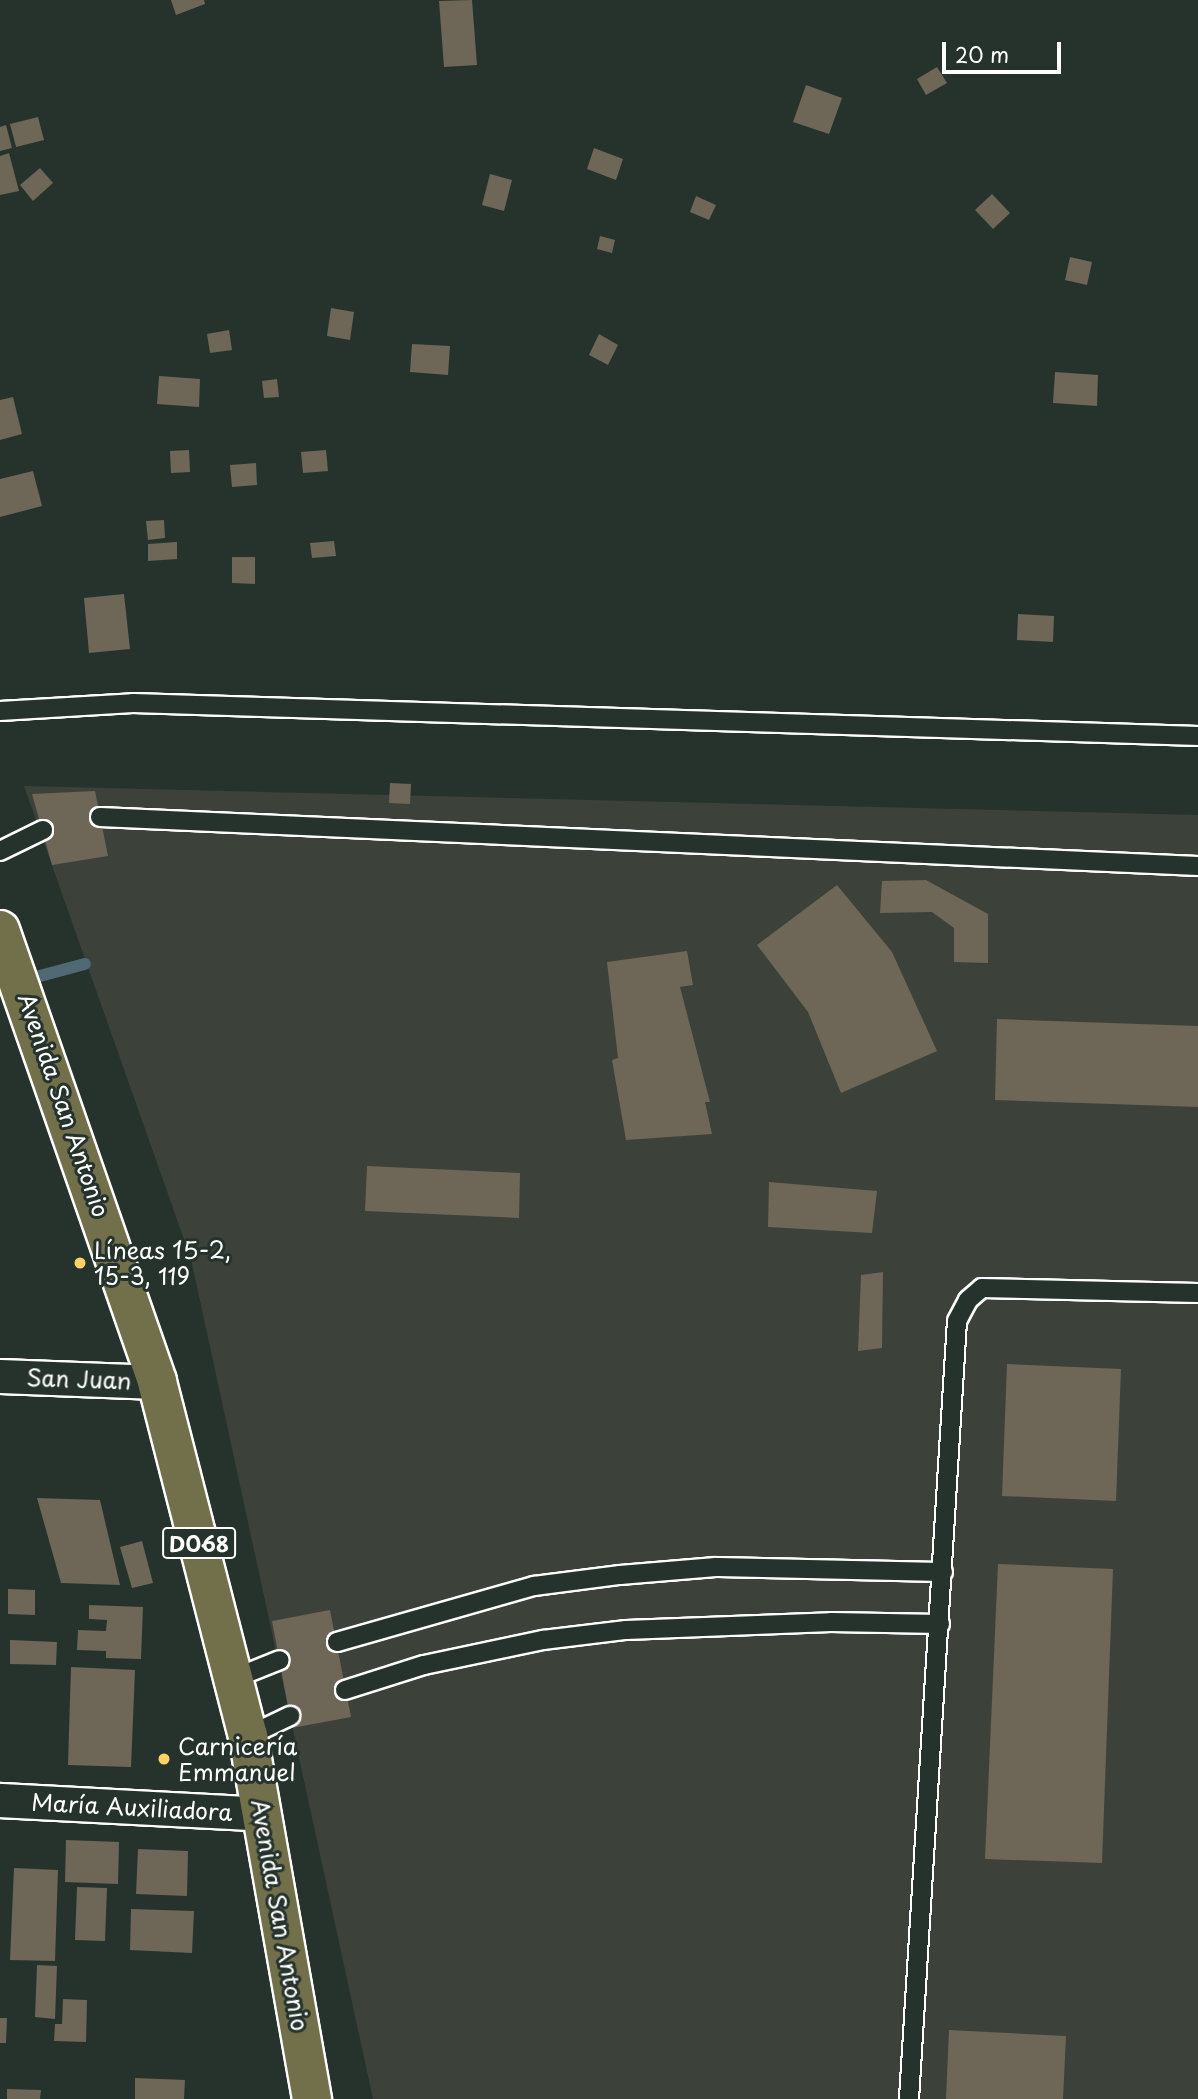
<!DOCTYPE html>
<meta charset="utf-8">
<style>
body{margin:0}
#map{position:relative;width:1198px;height:2099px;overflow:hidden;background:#26332d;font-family:"Playpen Sans",sans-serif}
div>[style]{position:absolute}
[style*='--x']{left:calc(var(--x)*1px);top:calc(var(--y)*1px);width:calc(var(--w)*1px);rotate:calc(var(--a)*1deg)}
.built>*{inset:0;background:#3c4239}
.stream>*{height:12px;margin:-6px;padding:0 6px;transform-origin:6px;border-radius:6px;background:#506a75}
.building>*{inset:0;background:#6e6656}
.roads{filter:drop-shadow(2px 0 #fff) drop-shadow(-2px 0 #fff) drop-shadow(0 2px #fff) drop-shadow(0 -2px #fff)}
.lane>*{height:18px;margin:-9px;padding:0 9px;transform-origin:9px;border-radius:9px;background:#26332d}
.street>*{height:33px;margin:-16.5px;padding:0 16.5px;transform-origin:16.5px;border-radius:16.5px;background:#26332d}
.primary>*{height:38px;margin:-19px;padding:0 19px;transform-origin:19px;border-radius:19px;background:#71704a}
.dots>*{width:19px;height:19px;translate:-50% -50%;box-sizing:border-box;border:4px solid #26332d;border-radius:50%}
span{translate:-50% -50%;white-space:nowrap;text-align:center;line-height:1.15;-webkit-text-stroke:6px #26332d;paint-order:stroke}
.shield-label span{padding:2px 5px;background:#26332d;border:2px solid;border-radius:5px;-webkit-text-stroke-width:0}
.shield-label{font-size:21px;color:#fff;font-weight:700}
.street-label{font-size:23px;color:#fff}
.poi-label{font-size:23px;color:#fff}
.left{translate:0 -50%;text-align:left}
.scale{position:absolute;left:942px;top:42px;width:119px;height:32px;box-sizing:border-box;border:4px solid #fff;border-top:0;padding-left:9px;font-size:21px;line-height:24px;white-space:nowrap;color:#fff;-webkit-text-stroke:5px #26332d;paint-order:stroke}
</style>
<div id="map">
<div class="built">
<div style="clip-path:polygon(24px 786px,1198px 815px,1198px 2099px,373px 2099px,191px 1259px)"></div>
</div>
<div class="stream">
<div style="--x:21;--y:981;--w:66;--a:-14.9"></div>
</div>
<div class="building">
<div style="clip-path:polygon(171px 0,204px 0,205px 4px,176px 15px)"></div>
<div style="clip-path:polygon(472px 0,477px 65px,444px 67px,439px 1px)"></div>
<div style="clip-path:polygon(937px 67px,947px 83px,926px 95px,917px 79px)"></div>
<div style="clip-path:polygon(806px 85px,842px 98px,829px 134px,793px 122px)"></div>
<div style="clip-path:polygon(38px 117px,44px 140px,16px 147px,10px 124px)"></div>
<div style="clip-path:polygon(6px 125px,12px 148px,0 151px,0 127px)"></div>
<div style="clip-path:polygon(594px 148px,623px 159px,616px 180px,587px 169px)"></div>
<div style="clip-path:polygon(9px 153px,19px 191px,0 195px,0 156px)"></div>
<div style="clip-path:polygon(40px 168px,53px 183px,33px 201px,20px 185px)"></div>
<div style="clip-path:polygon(490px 174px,512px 180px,504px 211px,482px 205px)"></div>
<div style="clip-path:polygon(992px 194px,1010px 213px,993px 229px,975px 210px)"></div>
<div style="clip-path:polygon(696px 196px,716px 205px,709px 220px,690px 212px)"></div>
<div style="clip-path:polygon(600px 236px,615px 240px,612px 253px,597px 249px)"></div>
<div style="clip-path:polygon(1070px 257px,1092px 262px,1087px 285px,1065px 280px)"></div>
<div style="clip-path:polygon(331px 308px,354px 312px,350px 340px,327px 336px)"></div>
<div style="clip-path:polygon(229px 330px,232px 350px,210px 353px,207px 334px)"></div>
<div style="clip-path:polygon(599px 334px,618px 345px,608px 365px,589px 355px)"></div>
<div style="clip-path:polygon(412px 344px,450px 346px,448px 375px,410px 372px)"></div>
<div style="clip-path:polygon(1055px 372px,1098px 375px,1097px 406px,1053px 403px)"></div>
<div style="clip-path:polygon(159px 376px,200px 379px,199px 407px,157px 404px)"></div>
<div style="clip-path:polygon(277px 379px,279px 397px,264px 398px,262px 381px)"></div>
<div style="clip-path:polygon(13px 397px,22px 434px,0 440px,0 400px)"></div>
<div style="clip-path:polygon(189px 450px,190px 472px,171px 473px,170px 451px)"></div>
<div style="clip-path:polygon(326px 450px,328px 471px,303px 473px,301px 452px)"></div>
<div style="clip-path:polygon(256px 463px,257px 485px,232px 487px,230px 465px)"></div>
<div style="clip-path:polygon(33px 471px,42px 506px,0 517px,0 479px)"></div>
<div style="clip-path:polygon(164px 520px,165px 538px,148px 540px,146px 521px)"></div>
<div style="clip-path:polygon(334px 541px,336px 556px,312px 558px,310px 543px)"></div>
<div style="clip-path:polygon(177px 542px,177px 559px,148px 561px,148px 544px)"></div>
<div style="clip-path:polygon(232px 557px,255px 557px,255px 584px,232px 583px)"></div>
<div style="clip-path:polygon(124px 594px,130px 649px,89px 653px,84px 598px)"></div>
<div style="clip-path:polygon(1018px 614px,1054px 616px,1053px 642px,1017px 640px)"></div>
<div style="clip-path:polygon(390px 783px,411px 784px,410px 804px,389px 803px)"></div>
<div style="clip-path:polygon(95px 791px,108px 856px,52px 865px,32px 794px)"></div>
<div style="clip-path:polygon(926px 880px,988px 914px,988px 963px,954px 962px,954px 928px,932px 912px,880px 913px,882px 881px)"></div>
<div style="clip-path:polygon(837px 885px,892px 952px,937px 1051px,841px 1093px,808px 1012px,757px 945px)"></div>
<div style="clip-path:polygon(687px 951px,693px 985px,680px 987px,710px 1102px,705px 1102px,712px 1134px,626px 1140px,612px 1060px,618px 1058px,607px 962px)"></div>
<div style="clip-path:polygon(997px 1019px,1198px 1026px,1198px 1107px,995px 1100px)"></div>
<div style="clip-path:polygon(367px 1166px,520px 1173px,519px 1218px,365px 1211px)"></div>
<div style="clip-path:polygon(769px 1182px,877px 1191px,872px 1233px,768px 1227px)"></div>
<div style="clip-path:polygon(883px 1272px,882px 1348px,858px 1351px,861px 1275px)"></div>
<div style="clip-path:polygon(1007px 1364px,1121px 1369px,1116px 1501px,1002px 1496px)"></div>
<div style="clip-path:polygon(37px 1498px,100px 1500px,120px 1585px,61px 1583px)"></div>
<div style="clip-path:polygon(142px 1541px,153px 1583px,132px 1588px,120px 1547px)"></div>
<div style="clip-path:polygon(998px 1564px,1113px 1569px,1102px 1863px,985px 1859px)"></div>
<div style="clip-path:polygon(8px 1589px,35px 1590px,35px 1615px,8px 1614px)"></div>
<div style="clip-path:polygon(89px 1605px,143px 1607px,141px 1659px,106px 1658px,106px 1651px,77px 1650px,78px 1630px,106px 1631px,107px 1620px,89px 1619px)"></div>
<div style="clip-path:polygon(330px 1610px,351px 1717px,292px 1728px,272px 1621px)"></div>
<div style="clip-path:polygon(10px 1640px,57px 1642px,56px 1665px,10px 1664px)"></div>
<div style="clip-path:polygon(71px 1667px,135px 1670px,131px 1767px,68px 1765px)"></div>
<div style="clip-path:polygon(66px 1840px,119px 1842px,118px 1884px,65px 1882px)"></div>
<div style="clip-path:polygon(138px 1849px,188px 1851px,187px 1896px,136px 1894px)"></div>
<div style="clip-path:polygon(14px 1868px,58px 1870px,55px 1961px,10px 1960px)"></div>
<div style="clip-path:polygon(77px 1887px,107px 1888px,105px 1941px,75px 1940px)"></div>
<div style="clip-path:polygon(131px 1909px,194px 1911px,192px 1953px,130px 1950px)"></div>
<div style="clip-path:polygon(37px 1965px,57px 1966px,55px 2019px,35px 2017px)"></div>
<div style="clip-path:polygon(63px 1999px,87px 2000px,86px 2042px,54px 2041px,55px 2024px,62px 2024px)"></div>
<div style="clip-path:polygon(0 2018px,7px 2018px,6px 2043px,0 2043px)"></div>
<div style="clip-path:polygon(949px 2030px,1066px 2036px,1063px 2099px,946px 2099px)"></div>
<div style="clip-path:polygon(135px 2078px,185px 2080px,184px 2099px,135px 2099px)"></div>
<div style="clip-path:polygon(7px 2089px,41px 2090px,40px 2099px,7px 2099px)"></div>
</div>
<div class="roads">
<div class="lane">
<div style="--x:0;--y:711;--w:133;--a:-3.4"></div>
<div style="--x:133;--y:703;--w:1066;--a:1.77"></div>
<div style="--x:100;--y:817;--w:1099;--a:2.56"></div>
<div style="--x:0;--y:851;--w:48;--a:-26"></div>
<div style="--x:337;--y:1642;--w:205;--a:-15.9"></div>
<div style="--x:534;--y:1586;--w:87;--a:-7.3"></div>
<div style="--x:620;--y:1575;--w:96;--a:-4.8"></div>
<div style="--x:716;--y:1567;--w:227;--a:1.3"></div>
<div style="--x:235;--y:1678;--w:48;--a:-21.8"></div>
<div style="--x:345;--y:1690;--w:83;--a:-17.6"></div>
<div style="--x:424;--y:1665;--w:122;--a:-11.9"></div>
<div style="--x:543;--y:1640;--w:84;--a:-6.9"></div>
<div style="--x:626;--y:1630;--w:205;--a:-2.2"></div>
<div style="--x:831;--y:1622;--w:109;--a:1.1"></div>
<div style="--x:248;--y:1736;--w:47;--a:-25.5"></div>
<div style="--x:909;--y:2099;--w:779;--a:-86.47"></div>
<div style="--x:957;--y:1321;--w:24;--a:-62"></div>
<div style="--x:968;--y:1300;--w:18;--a:-41"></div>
<div style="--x:982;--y:1288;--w:216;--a:1.3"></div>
</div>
<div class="street">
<div style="--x:0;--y:1376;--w:157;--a:2.2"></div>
<div style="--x:0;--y:1800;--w:263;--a:3"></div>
</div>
<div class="primary">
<div style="--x:0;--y:930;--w:478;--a:70.8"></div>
<div style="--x:157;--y:1382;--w:366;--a:75.6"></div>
<div style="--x:248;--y:1736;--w:369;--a:80"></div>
</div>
</div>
<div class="dots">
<div style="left:80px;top:1263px;background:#ffd166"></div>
<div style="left:164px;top:1759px;background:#ffd166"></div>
</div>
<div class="shield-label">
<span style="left:199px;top:1543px">D068</span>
</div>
<div class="street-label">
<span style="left:64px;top:1105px;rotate:71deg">Avenida San Antonio</span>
<span style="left:79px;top:1379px;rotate:2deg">San Juan</span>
<span style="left:132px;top:1807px;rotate:3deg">María Auxiliadora</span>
<span style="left:280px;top:1915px;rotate:80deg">Avenida San Antonio</span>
</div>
<div class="poi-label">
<span class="left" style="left:94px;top:1263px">Líneas 15-2,<br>15-3, 119</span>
<span class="left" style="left:178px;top:1759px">Carnicería<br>Emmanuel</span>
</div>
<div class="scale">20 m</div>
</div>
